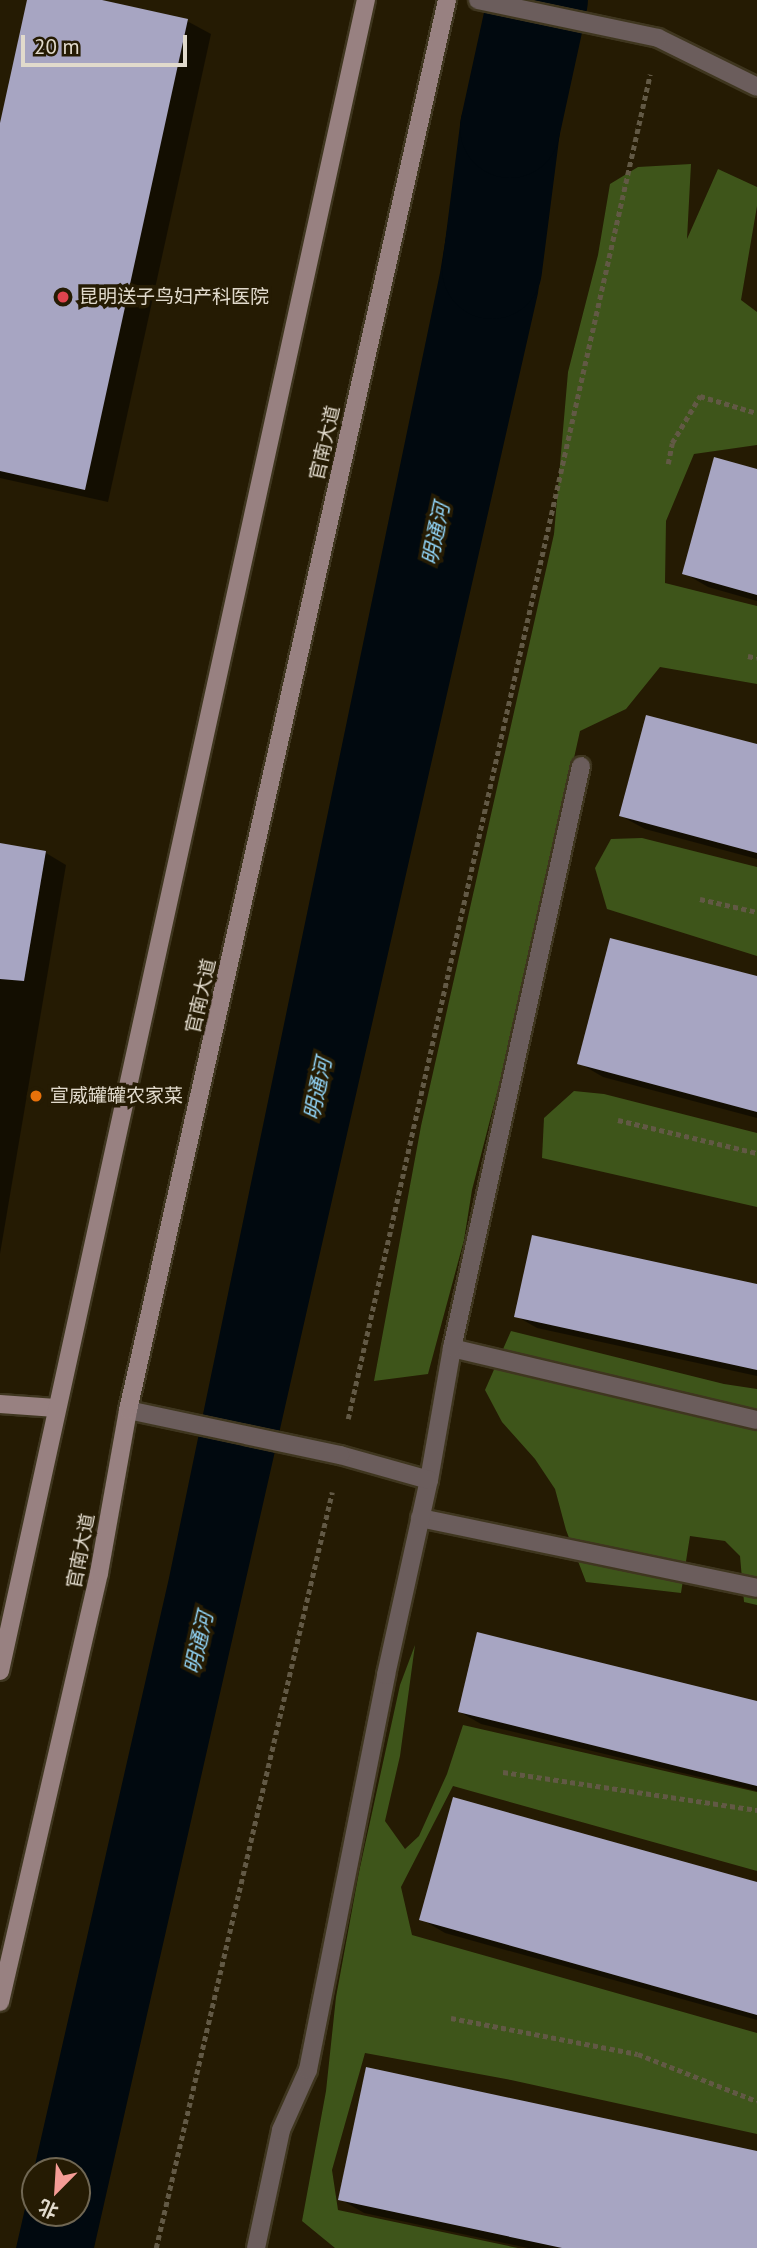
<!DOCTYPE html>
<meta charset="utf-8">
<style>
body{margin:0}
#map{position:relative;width:757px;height:2248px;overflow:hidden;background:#251b03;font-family:"PT Sans","Noto Sans SC",sans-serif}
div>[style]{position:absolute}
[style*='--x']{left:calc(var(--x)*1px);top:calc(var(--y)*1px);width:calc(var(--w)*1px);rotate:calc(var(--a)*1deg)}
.forest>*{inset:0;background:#3e551a}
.water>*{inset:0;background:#01090f}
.shadow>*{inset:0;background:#0007}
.river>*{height:100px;margin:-50px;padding:0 50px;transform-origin:50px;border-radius:50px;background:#01090f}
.building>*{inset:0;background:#a7a5c2}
.path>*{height:4.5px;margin-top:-2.25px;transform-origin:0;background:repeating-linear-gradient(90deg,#625945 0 5px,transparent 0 8.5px)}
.roads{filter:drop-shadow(2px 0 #3f361f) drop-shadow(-2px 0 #3f361f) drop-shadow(0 2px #3f361f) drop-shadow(0 -2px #3f361f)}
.lane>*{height:18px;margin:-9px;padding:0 9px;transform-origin:9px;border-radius:9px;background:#6b5d5c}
.street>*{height:18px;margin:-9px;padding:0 9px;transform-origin:9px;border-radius:9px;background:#6b5d5c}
.secondary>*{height:18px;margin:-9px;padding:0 9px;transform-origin:9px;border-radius:9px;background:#988181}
.dots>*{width:19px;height:19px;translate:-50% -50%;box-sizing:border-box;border:4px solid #251b03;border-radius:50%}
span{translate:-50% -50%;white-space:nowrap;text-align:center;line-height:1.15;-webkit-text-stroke:7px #251b03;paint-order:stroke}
.poi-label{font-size:19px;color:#e1dacc}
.left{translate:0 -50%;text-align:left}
.street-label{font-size:19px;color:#e1dacc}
.water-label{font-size:21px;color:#92d6fa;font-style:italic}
.north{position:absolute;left:21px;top:2157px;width:70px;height:70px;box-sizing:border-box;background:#251b03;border:2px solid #706753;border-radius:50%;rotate:204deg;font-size:19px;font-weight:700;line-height:28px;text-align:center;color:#e1dacc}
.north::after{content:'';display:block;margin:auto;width:24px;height:32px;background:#f59c96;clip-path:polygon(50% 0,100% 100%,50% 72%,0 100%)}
.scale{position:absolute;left:21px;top:35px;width:166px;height:32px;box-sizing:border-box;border:4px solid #e1dacc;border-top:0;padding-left:9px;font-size:21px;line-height:24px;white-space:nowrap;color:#e1dacc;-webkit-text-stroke:5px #251b03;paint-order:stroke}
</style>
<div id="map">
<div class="forest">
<div style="clip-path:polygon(691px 164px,687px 239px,718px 169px,757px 187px,757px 206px,741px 300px,757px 312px,757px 445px,694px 454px,666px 521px,665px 583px,757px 606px,757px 684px,660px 667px,626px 709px,580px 731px,517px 1015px,472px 1190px,464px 1240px,428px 1374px,374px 1381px,421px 1126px,554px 534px,568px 372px,598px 255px,610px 184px,638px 167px)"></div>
<div style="clip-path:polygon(642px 838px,757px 867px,757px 956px,607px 909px,595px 868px,611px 839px)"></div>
<div style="clip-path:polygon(574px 1091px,604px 1094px,757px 1133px,757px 1207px,542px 1158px,544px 1118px)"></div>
<div style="clip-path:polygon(511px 1331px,724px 1384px,757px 1389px,757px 1605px,744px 1602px,740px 1556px,725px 1541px,690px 1536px,681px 1593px,586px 1582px,566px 1530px,555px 1489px,535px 1459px,502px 1422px,485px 1390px)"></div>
<div style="clip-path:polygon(415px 1645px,400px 1756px,385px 1821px,405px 1849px,419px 1836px,447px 1774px,463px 1725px,757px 1792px,757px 1871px,453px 1786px,401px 1887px,412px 1935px,757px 2033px,757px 2134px,511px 2080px,365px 2053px,332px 2170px,338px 2210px,518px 2248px,335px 2248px,302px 2221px,326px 2091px,336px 1997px,359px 1872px,400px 1685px)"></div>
</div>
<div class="water">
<div style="clip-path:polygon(evenodd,465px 121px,556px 142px,538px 293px,94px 2248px,16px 2248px,169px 1578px,440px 273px,465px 121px,35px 2171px,77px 2171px,77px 2213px,35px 2213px,35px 2171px)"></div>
</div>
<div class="shadow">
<div style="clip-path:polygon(29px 0,94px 0,187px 21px,211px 34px,108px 502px,0 478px,0 131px)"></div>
<div style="clip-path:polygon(757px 471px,757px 601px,708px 587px,684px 573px)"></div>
<div style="clip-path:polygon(757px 746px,757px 859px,645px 829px,621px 816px)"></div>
<div style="clip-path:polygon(0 844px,46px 853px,66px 865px,0 1254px)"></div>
<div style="clip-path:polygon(757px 978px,757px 1118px,603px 1077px,579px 1063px)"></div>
<div style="clip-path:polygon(757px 1286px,757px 1376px,537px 1328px,516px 1316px)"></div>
<div style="clip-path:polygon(757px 1703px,757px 1791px,481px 1724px,460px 1712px)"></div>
<div style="clip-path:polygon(757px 1883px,757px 2020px,445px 1933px,421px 1919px)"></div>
<div style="clip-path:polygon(757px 2153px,757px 2248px,528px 2248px,364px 2213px,340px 2199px)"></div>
</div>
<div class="river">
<div style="--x:492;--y:269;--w:142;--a:-82.7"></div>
<div style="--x:510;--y:128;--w:131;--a:-77.7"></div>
</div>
<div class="building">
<div style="clip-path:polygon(27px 0,102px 0,188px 19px,85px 490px,0 471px,0 123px)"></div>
<div style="clip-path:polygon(714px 457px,757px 469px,757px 595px,682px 574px)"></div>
<div style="clip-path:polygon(646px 715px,757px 744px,757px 853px,619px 816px)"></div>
<div style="clip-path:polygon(0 843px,46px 851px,24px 981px,0 979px)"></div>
<div style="clip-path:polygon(610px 938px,757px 976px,757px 1112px,577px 1064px)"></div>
<div style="clip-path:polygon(532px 1235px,757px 1284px,757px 1370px,514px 1317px)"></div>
<div style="clip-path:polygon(477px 1632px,757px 1701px,757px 1786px,458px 1712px)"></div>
<div style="clip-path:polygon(453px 1797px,757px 1882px,757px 2015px,419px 1920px)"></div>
<div style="clip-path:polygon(366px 2067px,757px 2151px,757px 2248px,562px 2248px,338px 2200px)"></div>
</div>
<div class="path">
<div style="--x:668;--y:464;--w:21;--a:-79"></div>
<div style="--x:672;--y:443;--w:55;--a:-59.2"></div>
<div style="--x:700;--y:396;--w:59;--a:16.6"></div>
<div style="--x:748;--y:656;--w:9;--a:13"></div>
<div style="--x:700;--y:899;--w:58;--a:12.8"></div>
<div style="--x:618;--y:1120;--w:143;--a:13.4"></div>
<div style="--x:348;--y:1419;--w:1378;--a:-77.34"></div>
<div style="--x:503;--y:1772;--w:257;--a:8.5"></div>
<div style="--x:451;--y:2018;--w:190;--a:10.9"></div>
<div style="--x:638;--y:2054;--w:128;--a:21.6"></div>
<div style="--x:156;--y:2248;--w:776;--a:-76.89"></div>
</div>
<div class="roads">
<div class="lane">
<div style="--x:658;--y:38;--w:110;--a:26.3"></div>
<div style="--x:452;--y:1348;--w:313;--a:13.3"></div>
<div style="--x:429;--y:1480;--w:134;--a:-80.1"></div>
<div style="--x:452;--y:1348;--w:596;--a:-77.5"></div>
<div style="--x:420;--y:1518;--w:344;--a:11.7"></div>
<div style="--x:256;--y:2248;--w:121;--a:-78"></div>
<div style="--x:281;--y:2130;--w:66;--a:-65.8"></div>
<div style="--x:308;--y:2070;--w:403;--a:-78.8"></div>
<div style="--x:386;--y:1675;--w:200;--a:-77.6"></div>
<div style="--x:429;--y:1480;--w:92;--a:-164.3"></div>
</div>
<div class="street">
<div style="--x:478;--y:0;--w:184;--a:11.9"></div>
<div style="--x:128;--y:1410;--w:217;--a:12"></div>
</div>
<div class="secondary">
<div style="--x:0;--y:1404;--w:56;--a:4.1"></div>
<div style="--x:0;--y:1671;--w:1711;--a:-77.65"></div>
<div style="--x:0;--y:2002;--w:440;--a:-77"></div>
<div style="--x:99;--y:1573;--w:166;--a:-79.9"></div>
<div style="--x:128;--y:1410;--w:1446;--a:-77.25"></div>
</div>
</div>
<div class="dots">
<div style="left:63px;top:297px;background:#e0444e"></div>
<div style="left:36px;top:1096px;background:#e8710a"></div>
</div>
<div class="poi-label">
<span class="left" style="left:79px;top:297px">昆明送子鸟妇产科医院</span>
<span class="left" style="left:50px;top:1096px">宣威罐罐农家菜</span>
</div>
<div class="street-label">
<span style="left:325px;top:443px;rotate:-77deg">官南大道</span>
<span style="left:201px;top:996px;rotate:-77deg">官南大道</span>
<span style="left:81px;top:1551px;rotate:-79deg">官南大道</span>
</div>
<div class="water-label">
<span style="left:436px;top:534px;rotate:-78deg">明通河</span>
<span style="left:318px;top:1089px;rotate:-78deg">明通河</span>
<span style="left:199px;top:1643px;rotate:-77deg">明通河</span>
</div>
<div class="north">北</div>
<div class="scale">20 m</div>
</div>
